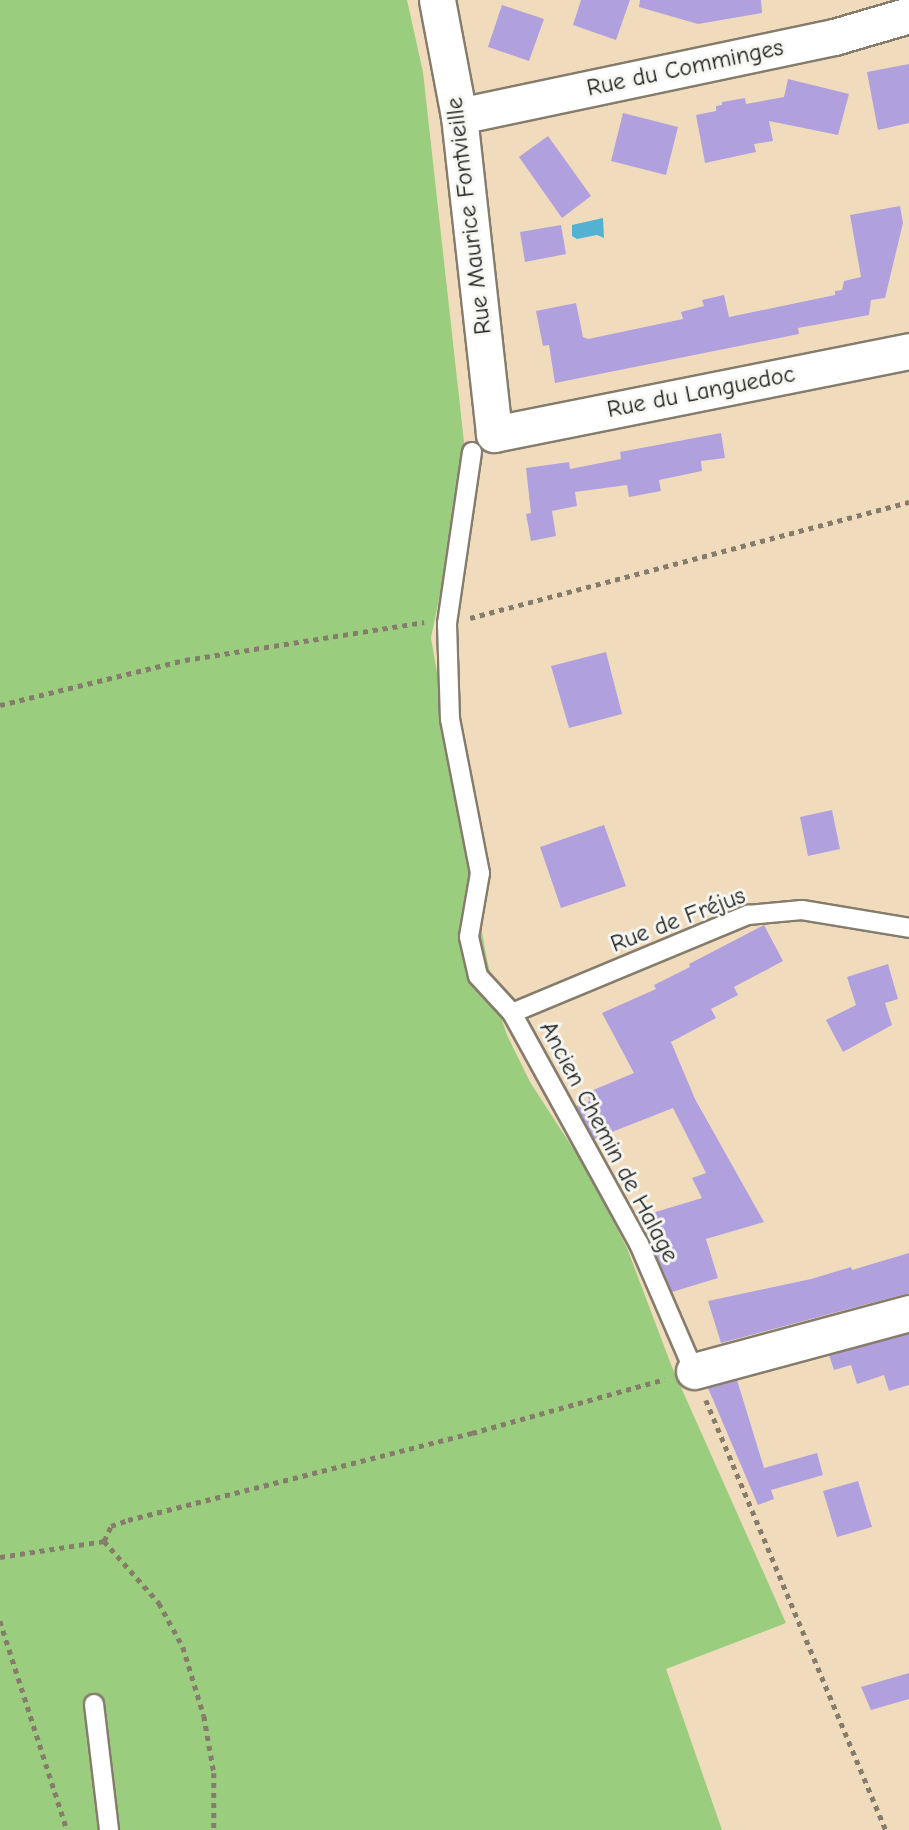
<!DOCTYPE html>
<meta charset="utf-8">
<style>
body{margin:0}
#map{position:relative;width:909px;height:1830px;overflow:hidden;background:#f0dcbd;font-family:"Comic Neue",sans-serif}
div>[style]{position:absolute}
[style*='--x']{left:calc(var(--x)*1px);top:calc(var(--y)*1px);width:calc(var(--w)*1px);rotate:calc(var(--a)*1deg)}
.green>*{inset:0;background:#9acd7d}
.water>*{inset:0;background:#53b1d2}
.building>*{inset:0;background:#b1a0de}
.path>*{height:4.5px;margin-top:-2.25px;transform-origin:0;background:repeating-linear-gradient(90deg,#867c6c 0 5px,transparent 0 10px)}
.roads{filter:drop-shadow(2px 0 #867c6c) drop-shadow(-2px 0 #867c6c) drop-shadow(0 2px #867c6c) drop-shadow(0 -2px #867c6c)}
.service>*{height:18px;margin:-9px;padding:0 9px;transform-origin:9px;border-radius:9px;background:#fff}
.minor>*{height:35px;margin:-17.5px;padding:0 17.5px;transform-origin:17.5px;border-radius:17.5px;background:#fff}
span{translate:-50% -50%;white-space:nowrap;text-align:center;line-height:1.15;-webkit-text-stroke:6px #f6f6f2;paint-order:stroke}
.street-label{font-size:24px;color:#1c1c1c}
</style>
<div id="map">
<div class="green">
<div style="clip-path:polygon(0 0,407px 0,423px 72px,464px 442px,459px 500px,431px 638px,486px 955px,498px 1008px,507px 1035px,530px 1082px,589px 1173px,627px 1248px,672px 1367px,786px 1623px,666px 1669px,722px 1830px,0 1830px)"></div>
</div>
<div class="water">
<div style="clip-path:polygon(603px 218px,604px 238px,597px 235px,577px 239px,572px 236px,572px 225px)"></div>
</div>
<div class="building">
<div style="clip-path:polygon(581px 0,630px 0,616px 40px,573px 25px)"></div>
<div style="clip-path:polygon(640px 0,761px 0,762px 13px,698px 24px,639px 7px)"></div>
<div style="clip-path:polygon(502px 5px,544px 19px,529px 61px,488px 47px)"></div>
<div style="clip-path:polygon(909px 64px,909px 123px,878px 130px,867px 72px)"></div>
<div style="clip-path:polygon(788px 79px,849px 94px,838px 135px,769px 121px,773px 141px,754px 144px,756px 152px,705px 163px,696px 115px,716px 111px,716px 106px,722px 105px,722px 102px,745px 98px,746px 104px,784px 97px)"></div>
<div style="clip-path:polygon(623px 113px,678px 127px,666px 175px,611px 161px)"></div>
<div style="clip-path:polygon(548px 136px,591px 196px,562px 218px,519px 157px)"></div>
<div style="clip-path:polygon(900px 206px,903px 223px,885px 298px,871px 300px,869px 315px,798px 328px,799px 334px,555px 383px,549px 345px,543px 346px,536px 311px,576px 303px,583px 337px,588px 339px,683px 319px,681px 312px,704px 306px,702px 300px,724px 295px,729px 317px,835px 295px,835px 291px,842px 290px,844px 281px,861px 277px,850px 215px)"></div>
<div style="clip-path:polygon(561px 225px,566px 254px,525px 262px,520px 232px)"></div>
<div style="clip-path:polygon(721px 433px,725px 458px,701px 461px,702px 471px,659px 480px,661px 491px,629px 497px,627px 485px,575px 492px,577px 506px,552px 511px,556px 536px,531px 541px,526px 514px,531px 513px,526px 468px,569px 462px,570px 469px,621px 459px,620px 452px)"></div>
<div style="clip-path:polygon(606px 652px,622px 714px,569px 728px,551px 666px)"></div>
<div style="clip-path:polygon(832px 810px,840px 849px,808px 856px,800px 817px)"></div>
<div style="clip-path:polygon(604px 825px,626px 886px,561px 908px,540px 847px)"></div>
<div style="clip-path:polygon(764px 925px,783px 961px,734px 987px,738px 995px,711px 1009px,716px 1018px,671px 1042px,695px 1099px,764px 1222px,706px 1239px,718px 1278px,672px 1292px,653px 1248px,656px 1248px,639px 1217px,702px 1198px,692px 1178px,706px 1173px,673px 1108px,594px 1139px,576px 1106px,590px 1101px,586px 1093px,634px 1073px,602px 1013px,656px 989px,654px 985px,690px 967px,689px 964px)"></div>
<div style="clip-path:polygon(888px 964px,898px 999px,885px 1003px,892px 1025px,843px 1052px,826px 1020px,856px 1005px,847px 977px)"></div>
<div style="clip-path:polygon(909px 1253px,909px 1293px,721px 1343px,708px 1301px,811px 1279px,851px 1267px,852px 1270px)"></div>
<div style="clip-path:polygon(909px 1334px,909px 1385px,889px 1391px,884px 1375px,857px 1384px,851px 1365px,834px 1370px,829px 1355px)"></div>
<div style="clip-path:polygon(737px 1380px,764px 1468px,817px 1453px,823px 1475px,771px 1490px,774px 1499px,758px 1505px,708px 1388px)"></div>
<div style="clip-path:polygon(858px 1481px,872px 1527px,837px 1537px,823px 1491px)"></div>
<div style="clip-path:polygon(909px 1673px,909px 1699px,871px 1710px,861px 1687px)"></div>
</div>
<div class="path">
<div style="--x:470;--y:618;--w:454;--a:-14.8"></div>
<div style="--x:0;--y:705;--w:190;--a:-13.7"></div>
<div style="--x:185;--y:660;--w:242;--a:-9"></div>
<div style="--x:706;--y:1400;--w:466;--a:67.3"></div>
<div style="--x:104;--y:1541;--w:17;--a:-65"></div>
<div style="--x:111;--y:1526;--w:18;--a:-19"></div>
<div style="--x:128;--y:1520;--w:355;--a:-14.2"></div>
<div style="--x:472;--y:1433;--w:200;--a:-15.6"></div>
<div style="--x:104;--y:1541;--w:83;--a:48.4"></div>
<div style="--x:159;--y:1603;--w:50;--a:61.4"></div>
<div style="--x:183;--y:1647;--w:72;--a:73.1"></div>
<div style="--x:204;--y:1716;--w:58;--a:80"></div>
<div style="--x:214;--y:1773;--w:57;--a:90"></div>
<div style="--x:0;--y:1557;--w:105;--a:-8.7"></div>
<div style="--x:0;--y:1621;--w:219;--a:72.2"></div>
</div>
<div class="roads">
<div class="service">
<div style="--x:472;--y:452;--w:174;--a:98.3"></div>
<div style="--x:447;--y:624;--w:95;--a:88.2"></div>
<div style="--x:450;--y:719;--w:157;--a:79"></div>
<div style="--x:480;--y:873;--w:65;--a:99.8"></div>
<div style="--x:469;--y:937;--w:40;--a:77"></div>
<div style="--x:478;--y:976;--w:50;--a:47.4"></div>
<div style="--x:512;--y:1013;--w:264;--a:61.2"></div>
<div style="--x:639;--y:1244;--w:138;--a:66.6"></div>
<div style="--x:512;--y:1013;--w:256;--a:-22.6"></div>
<div style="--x:748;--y:915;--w:54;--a:-5.3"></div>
<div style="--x:802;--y:910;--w:109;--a:9.5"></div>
<div style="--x:94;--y:1704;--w:127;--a:83.2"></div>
</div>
<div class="minor">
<div style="--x:437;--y:0;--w:118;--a:79.3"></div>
<div style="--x:459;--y:116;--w:320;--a:83.7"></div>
<div style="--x:494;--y:434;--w:423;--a:-11.3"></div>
<div style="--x:459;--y:116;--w:383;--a:-11.9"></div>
<div style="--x:834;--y:37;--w:78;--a:-16.3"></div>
<div style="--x:694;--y:1371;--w:223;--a:-15.1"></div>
</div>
</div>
<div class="street-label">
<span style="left:685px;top:68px;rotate:-12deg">Rue du Comminges</span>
<span style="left:469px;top:216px;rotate:-97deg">Rue Maurice Fontvieille</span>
<span style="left:701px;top:392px;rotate:-11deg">Rue du Languedoc</span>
<span style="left:678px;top:920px;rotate:-21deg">Rue de Fréjus</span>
<span style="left:609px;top:1142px;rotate:62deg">Ancien Chemin de Halage</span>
</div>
</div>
